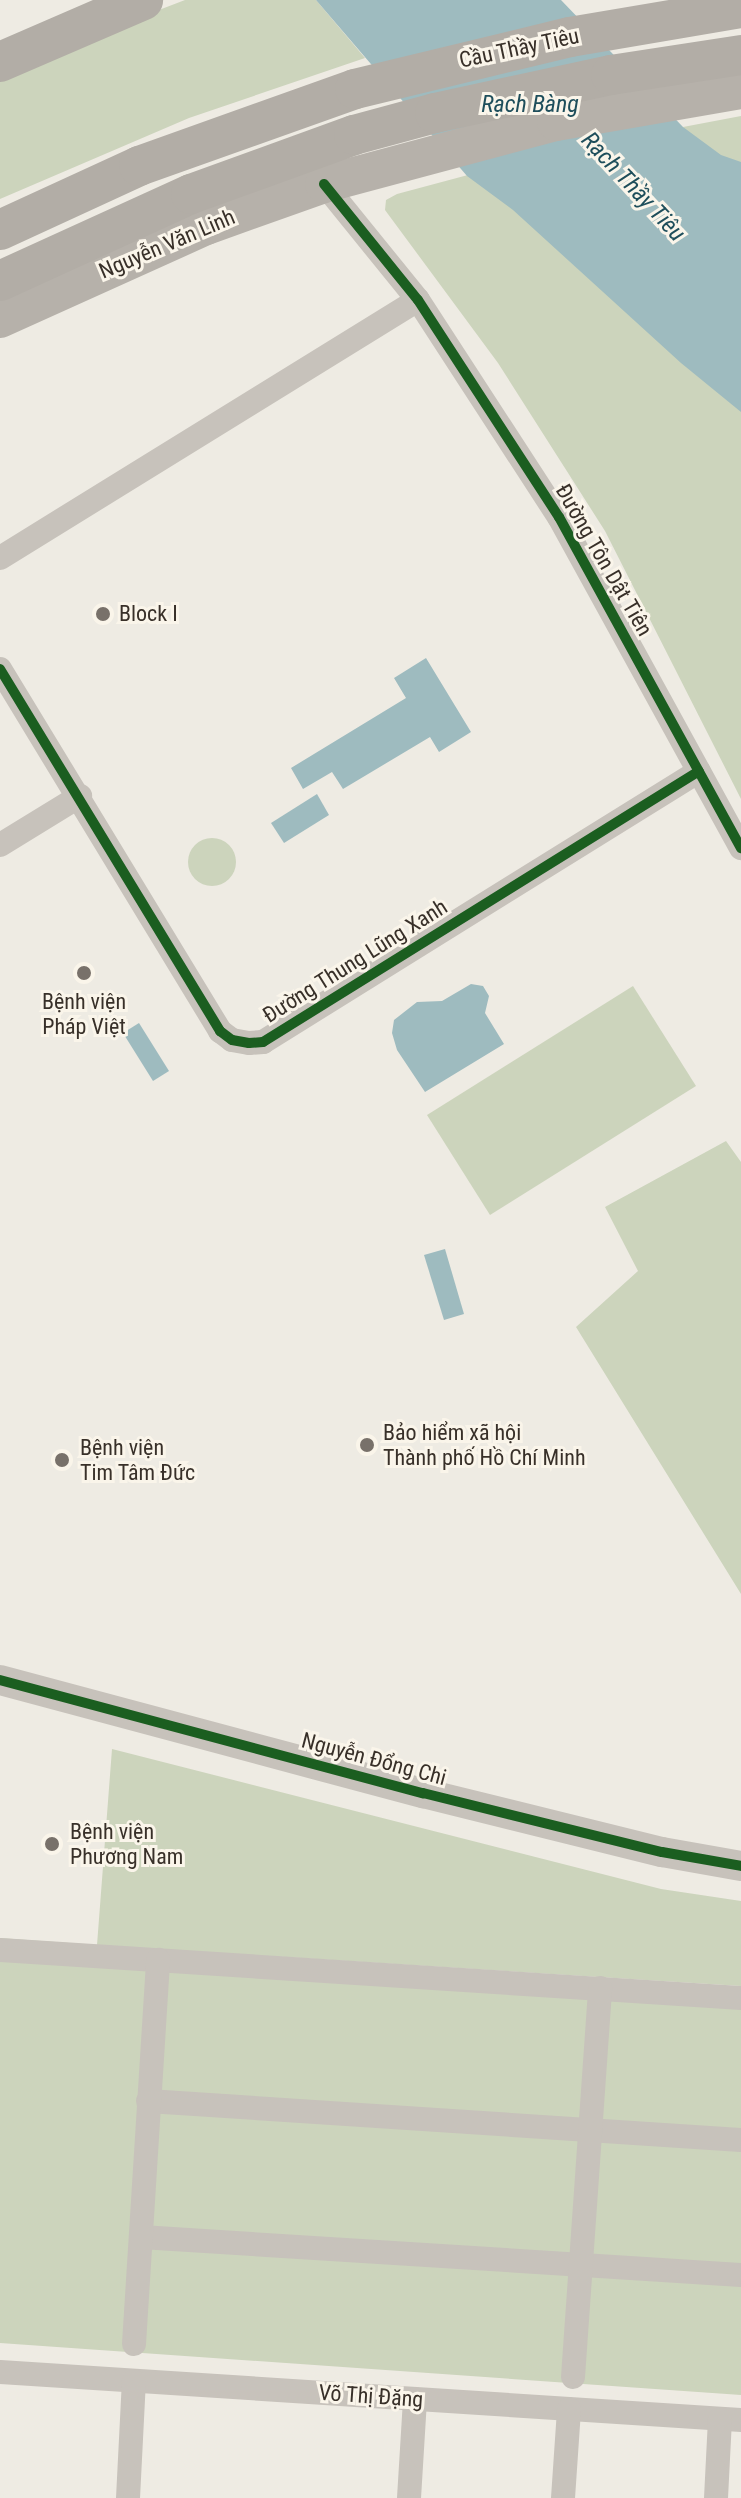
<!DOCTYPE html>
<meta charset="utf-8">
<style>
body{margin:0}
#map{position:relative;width:741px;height:2498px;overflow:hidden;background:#eeebe3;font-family:"Roboto Condensed",sans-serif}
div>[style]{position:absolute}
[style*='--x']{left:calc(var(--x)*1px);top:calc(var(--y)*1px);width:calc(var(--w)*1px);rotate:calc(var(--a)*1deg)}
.green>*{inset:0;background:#ccd4bc}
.round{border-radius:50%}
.water>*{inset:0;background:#9ebbbf}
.minor>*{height:24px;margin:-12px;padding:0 12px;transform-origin:12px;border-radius:12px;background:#c7c2bb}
.tertiary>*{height:30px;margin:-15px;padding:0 15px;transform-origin:15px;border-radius:15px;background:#c7c2bb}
.primary>*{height:38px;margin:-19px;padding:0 19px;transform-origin:19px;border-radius:19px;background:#b6b1aa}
.trunk>*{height:40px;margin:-20px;padding:0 20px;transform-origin:20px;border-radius:20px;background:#b2ada6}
.cycleway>*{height:10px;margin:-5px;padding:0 5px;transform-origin:5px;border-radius:5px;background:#1b5e20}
.dots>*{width:22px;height:22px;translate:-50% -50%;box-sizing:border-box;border:4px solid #faf5ea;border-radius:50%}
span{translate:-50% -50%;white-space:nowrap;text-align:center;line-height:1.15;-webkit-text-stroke:6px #faf5ea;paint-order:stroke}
.street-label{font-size:22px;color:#383029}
.poi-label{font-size:22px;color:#383029}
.left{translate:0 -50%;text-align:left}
.water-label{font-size:24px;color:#1e4e5b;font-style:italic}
</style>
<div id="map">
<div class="green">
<div style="clip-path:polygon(185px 0,316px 0,365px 58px,189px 118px,0 199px,0 71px)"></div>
<div style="clip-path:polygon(741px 116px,741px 241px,683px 127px)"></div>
<div style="clip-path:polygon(509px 164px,741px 384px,741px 799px,605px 531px,498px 363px,385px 210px,386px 200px,397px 194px)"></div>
<div class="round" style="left:188px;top:838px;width:48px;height:48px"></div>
<div style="clip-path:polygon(633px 986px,696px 1086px,490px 1215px,427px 1115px)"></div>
<div style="clip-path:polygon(726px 1141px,741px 1162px,741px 1594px,576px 1327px,638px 1271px,605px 1207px)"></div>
<div style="clip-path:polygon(112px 1749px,661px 1889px,741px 1901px,741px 1986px,269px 1956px,741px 1990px,741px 2395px,0 2343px,0 1938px,97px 1945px)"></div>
</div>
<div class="water">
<div style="clip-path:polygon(316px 0,561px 0,683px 127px,721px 155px,741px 162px,741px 412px,681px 363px,513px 210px,467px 176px)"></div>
<div style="clip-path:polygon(426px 658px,471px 732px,439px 752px,430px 737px,343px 789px,332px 772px,303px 789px,291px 768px,406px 698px,394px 678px)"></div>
<div style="clip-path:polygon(317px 794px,329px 815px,284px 843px,271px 823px)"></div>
<div style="clip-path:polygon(471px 984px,483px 986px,489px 996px,485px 1013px,504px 1044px,425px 1092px,397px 1050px,392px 1033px,394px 1020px,417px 1002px,442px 1001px)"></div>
<div style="clip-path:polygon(139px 1023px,169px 1071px,153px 1081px,123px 1033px)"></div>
<div style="clip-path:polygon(445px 1249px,464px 1314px,444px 1320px,424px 1255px)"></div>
</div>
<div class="minor">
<div style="--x:324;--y:184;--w:149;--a:51"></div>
<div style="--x:418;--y:300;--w:259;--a:57"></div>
<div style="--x:559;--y:517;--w:378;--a:61.2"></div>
<div style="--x:0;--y:558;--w:491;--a:-31.7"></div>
<div style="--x:0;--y:669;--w:424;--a:58.7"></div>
<div style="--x:220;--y:1031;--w:15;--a:37"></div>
<div style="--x:232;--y:1040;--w:17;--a:10"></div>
<div style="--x:249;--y:1043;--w:14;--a:-4"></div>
<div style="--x:263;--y:1042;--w:513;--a:-31.86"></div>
<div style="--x:0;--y:845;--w:94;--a:-31.5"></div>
<div style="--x:0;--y:1950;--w:743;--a:3.71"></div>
<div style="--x:148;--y:2101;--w:594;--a:3.76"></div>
<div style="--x:141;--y:2237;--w:601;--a:3.62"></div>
<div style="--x:134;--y:2344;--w:385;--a:-86.4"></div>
<div style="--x:0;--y:2372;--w:743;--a:3.71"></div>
<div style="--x:573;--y:2377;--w:390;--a:-86"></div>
<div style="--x:128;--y:2498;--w:117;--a:-87.1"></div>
<div style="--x:409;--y:2498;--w:99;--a:-86.5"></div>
<div style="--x:563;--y:2498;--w:89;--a:-86.1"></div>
<div style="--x:716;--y:2498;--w:79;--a:-87.1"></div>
</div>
<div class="tertiary">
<div style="--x:0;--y:1680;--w:438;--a:15"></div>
<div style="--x:423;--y:1793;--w:246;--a:13.9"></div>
<div style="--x:662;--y:1852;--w:80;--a:10"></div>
</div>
<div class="primary">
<div style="--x:0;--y:319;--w:226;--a:-24.3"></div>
<div style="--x:206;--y:226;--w:125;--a:-19.6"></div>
<div style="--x:324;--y:184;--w:240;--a:-15"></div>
<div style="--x:556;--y:122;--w:188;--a:-9.8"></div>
</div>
<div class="trunk">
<div style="--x:0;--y:62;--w:156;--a:-23.4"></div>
<div style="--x:0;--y:230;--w:153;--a:-24.7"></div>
<div style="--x:139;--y:166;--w:229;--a:-19.6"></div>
<div style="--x:355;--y:89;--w:221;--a:-13.6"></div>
<div style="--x:570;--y:37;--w:173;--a:-9.6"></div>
<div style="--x:0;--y:281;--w:210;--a:-24.5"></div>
<div style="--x:191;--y:194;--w:173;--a:-19.9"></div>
<div style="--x:354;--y:135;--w:84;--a:-15.2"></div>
<div style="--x:435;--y:113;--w:180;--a:-12.2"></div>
<div style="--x:611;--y:75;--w:132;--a:-8.7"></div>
</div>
<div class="cycleway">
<div style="--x:324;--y:184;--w:149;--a:51"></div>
<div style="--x:418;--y:300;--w:259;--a:57"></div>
<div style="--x:559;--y:517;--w:378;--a:61.2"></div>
<div style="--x:0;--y:669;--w:424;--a:58.7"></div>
<div style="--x:220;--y:1031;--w:15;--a:37"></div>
<div style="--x:232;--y:1040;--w:17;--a:10"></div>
<div style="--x:249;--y:1043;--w:14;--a:-4"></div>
<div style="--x:263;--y:1042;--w:513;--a:-31.86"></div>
<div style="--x:0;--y:1680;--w:438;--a:15"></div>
<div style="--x:423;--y:1793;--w:246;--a:13.9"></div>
<div style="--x:662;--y:1852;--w:80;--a:10"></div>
</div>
<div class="dots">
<div style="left:103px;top:614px;background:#78716a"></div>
<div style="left:84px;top:973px;background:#78716a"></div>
<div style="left:367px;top:1445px;background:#78716a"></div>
<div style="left:62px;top:1460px;background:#78716a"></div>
<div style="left:52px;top:1844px;background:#78716a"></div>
</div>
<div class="street-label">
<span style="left:519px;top:48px;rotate:-12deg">Cầu Thầy Tiêu</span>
<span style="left:167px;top:244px;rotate:-23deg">Nguyễn Văn Linh</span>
<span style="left:604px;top:560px;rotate:60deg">Đường Tôn Dật Tiên</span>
<span style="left:355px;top:961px;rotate:-32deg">Đường Thung Lũng Xanh</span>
<span style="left:374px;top:1759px;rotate:15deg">Nguyễn Đổng Chi</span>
<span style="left:371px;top:2396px;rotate:4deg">Võ Thị Đặng</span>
</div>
<div class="poi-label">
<span class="left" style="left:119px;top:614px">Block I</span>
<span style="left:84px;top:1014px">Bệnh viện<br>Pháp Việt</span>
<span class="left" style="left:383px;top:1445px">Bảo hiểm xã hội<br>Thành phố Hồ Chí Minh</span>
<span class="left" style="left:80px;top:1460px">Bệnh viện<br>Tim Tâm Đức</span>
<span class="left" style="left:70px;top:1844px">Bệnh viện<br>Phương Nam</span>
</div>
<div class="water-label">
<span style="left:530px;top:105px">Rạch Bàng</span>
<span style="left:633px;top:187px;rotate:47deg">Rạch Thầy Tiêu</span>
</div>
</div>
